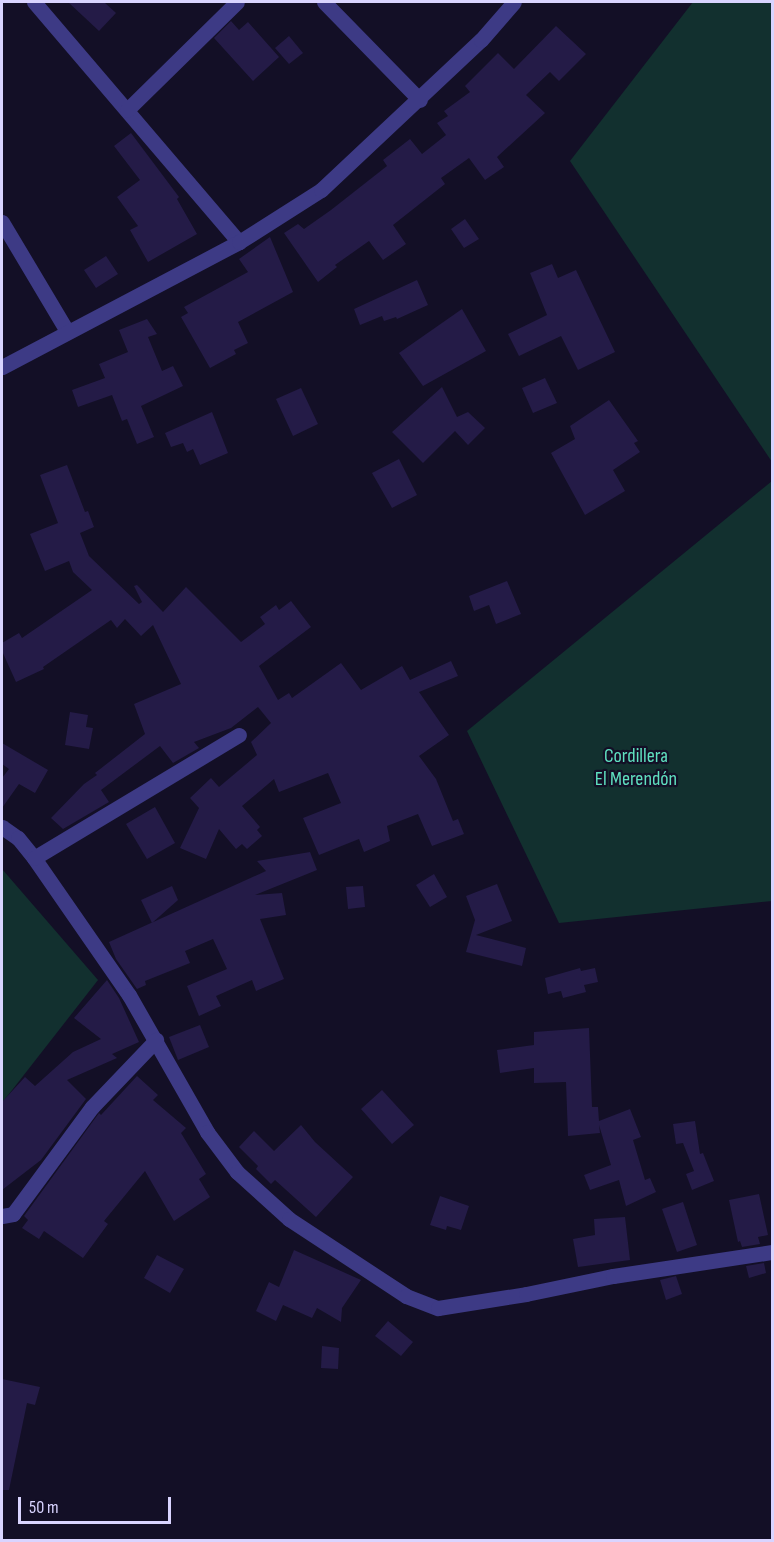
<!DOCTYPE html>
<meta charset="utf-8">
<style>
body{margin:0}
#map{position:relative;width:774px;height:1542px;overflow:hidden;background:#130f26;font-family:"Sofia Sans Condensed",sans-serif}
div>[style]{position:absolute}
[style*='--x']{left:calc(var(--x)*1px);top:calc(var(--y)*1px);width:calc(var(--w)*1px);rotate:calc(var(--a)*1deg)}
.green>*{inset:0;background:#12302f}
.building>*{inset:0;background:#241b47}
.minor>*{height:15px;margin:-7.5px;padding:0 7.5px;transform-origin:7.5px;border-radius:7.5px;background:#3d3a85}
span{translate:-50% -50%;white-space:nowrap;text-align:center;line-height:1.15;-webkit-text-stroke:4.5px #130f26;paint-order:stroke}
.park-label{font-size:20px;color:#5fe0c0}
.frame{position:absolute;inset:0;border:3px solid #d9d4ff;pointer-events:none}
.scale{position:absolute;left:18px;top:1497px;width:153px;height:27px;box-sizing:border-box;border:3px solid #d9d4ff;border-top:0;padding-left:8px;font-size:18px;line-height:21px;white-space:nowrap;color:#d9d4ff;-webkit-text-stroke:4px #130f26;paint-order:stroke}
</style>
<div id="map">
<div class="green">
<div style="clip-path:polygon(693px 2px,772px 2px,772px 462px,570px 161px)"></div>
<div style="clip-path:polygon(772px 481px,772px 901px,559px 923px,467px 731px)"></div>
<div style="clip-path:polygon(2px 869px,98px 980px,2px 1103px)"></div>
</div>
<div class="building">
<div style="clip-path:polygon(68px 2px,104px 2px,116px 13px,99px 31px)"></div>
<div style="clip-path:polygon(231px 21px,239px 30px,248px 22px,279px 57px,253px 81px,214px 38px)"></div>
<div style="clip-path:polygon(556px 26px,586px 54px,559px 81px,550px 72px,526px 95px,545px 113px,497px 157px,504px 167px,485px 180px,469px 158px,441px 178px,445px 184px,393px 225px,406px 244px,383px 260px,369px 241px,335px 265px,337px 267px,318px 282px,284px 233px,298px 224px,304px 229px,331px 210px,387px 166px,383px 160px,410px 139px,422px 154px,446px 135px,437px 123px,448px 116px,444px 111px,470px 92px,465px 86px,498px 53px,514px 69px)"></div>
<div style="clip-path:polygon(289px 36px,303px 53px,289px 64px,275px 48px)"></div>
<div style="clip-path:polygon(131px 133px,179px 197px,177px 199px,197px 234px,148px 262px,130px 230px,138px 226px,117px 197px,140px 180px,114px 146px)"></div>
<div style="clip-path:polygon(465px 219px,479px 239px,464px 248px,451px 229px)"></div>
<div style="clip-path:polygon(270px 237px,293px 292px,238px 322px,248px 343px,234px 350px,236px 354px,210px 368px,181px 317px,188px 313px,184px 307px,248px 272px,239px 259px)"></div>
<div style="clip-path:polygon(106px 256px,118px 274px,96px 288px,84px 270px)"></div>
<div style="clip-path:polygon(552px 264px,558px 278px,576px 270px,615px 352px,578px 370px,561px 336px,519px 356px,508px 334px,547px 315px,530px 273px)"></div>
<div style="clip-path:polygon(417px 280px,428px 305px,397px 319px,396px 317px,384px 321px,382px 316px,360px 325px,354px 309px)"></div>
<div style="clip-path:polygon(462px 309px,486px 351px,423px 386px,399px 353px)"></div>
<div style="clip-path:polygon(147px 319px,157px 334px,148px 337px,162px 371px,173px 366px,183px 386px,141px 406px,154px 437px,137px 444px,127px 419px,122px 421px,112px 395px,78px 407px,72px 390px,105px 378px,99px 364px,128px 352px,119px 330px)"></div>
<div style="clip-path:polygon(545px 378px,557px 403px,533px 413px,522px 388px)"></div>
<div style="clip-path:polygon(442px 387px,457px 417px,468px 412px,485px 428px,468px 445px,455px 431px,423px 463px,392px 432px)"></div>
<div style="clip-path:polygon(301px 388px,318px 424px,293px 436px,276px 399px)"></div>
<div style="clip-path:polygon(609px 400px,638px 441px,634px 443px,640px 452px,613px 470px,625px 491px,585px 515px,551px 453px,575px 439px,570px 426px)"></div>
<div style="clip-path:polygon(212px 412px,228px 453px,200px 465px,193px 449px,187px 452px,183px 443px,171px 447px,165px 433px)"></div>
<div style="clip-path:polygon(399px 459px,417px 495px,392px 508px,372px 473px)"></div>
<div style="clip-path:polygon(67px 465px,85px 512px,88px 511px,94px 527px,80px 533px,89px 556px,139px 604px,142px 602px,134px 586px,137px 585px,163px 612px,186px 587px,241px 642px,265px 624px,260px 617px,276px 605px,279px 610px,291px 601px,311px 627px,259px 666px,278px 700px,289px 693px,292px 698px,341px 663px,361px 690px,402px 666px,410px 680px,451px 661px,458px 676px,419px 692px,449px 735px,419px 756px,436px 779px,453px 821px,458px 819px,464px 834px,432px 846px,418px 814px,387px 826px,390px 841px,364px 852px,359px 839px,319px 855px,303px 818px,341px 803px,328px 773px,279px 792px,274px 779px,242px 806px,260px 827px,257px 830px,262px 836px,247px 849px,242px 844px,236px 849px,219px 829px,206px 859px,180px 848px,199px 808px,190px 798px,211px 778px,219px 787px,257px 755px,251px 742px,271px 723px,258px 707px,231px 728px,194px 742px,199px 748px,173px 763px,160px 746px,101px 790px,109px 802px,63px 829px,51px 818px,84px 784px,97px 775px,95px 773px,145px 734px,134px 704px,181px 684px,153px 625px,141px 636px,125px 619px,117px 628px,111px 620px,43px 667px,44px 669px,16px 682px,2px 651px,2px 643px,19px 633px,22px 638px,92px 590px,73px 572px,69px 561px,45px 571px,30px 534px,58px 523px,40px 475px)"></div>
<div style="clip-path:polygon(507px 581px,521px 614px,496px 624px,489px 605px,474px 611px,469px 596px)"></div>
<div style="clip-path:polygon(70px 712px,88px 715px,86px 727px,93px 728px,89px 749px,65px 745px)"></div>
<div style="clip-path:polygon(2px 743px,48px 770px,35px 793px,19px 784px,2px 808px,2px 778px,9px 769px,2px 764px)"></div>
<div style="clip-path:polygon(155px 807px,175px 843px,147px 859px,126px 824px)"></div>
<div style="clip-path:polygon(310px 852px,317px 870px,255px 895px,282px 893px,286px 915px,260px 919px,284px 979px,256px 991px,252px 980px,216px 996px,221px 1006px,199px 1016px,187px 986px,227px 969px,213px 939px,185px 951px,190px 963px,145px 981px,146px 985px,137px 989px,116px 959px,109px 942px,266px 871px,257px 861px)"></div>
<div style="clip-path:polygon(434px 874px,447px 897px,430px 907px,416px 885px)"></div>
<div style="clip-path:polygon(497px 884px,512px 921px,476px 935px,526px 948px,522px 966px,466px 952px,475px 920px,466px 896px)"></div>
<div style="clip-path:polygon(172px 886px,178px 900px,152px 923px,141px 900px)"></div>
<div style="clip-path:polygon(363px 886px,365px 907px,348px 909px,346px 887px)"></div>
<div style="clip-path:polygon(580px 968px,581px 971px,595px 968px,598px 982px,584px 985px,586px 992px,563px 998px,561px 991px,548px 994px,545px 978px)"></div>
<div style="clip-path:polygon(107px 980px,119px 998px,139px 1042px,112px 1054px,117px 1058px,67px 1080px,86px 1099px,41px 1160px,2px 1190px,2px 1102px,25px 1077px,35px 1086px,73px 1052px,101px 1039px,74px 1018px)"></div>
<div style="clip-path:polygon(200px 1025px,209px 1047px,178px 1060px,169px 1037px)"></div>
<div style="clip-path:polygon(589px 1028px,592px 1107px,598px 1107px,599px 1121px,630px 1109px,641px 1137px,633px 1140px,645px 1180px,650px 1178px,656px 1192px,626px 1206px,619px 1180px,590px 1190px,584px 1175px,611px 1165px,599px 1125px,600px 1133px,568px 1136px,566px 1082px,534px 1083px,534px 1068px,500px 1073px,497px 1050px,534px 1045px,534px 1032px)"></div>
<div style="clip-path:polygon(137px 1076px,158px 1095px,153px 1100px,186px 1128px,181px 1133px,206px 1174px,199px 1179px,210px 1197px,174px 1221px,145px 1171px,104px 1221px,108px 1224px,83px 1258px,44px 1231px,39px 1239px,22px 1228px,28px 1220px,24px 1216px,99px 1113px,101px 1115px)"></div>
<div style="clip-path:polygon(382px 1090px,414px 1125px,392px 1144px,361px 1109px)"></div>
<div style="clip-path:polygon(695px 1121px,700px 1154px,703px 1153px,714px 1181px,692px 1190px,686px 1174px,694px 1171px,683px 1143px,676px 1144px,673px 1124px)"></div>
<div style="clip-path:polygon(301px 1125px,315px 1142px,353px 1177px,316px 1217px,275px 1180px,271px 1184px,256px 1169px,258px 1166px,239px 1147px,254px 1131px,274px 1151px)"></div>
<div style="clip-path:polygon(759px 1194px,768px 1235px,758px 1237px,760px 1244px,742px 1247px,740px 1241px,738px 1242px,729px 1200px)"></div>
<div style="clip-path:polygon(440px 1196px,469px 1206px,461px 1230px,447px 1226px,446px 1230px,430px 1225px)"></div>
<div style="clip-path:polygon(683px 1202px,697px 1245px,677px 1252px,662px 1209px)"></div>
<div style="clip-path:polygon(625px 1217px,630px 1260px,578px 1267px,573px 1239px,595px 1235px,594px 1219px)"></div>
<div style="clip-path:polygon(294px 1250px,361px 1280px,342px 1308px,341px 1322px,317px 1308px,312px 1318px,283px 1305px,276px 1321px,256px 1311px,269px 1282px,279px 1287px)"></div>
<div style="clip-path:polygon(157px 1255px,184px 1269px,170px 1293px,144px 1278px)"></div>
<div style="clip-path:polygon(764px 1263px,766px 1273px,749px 1278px,746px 1266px)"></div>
<div style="clip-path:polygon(676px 1276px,682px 1294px,666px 1300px,660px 1280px)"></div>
<div style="clip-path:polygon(388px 1321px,413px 1342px,401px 1356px,375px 1336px)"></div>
<div style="clip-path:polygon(322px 1346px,339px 1348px,338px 1369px,321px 1368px)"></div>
<div style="clip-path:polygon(2px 1379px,40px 1387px,35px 1405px,27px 1403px,9px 1490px,2px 1490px)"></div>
</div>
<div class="minor">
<div style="--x:34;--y:2;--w:316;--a:49.5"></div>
<div style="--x:324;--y:2;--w:137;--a:45.6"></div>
<div style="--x:127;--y:110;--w:154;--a:-44.5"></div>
<div style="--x:2;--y:222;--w:127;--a:59.2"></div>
<div style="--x:2;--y:367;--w:268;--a:-27.8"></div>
<div style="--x:239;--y:242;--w:97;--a:-32.4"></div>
<div style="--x:321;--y:190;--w:219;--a:-43.2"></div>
<div style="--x:481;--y:40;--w:50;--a:-49"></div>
<div style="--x:2;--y:827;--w:19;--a:35"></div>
<div style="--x:18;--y:838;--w:26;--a:51"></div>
<div style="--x:34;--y:858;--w:167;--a:55.3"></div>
<div style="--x:129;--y:995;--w:158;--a:60.3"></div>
<div style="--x:207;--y:1132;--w:50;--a:53.1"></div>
<div style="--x:237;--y:1172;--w:70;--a:42.1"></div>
<div style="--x:289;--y:1219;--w:140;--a:33.3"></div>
<div style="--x:406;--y:1296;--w:34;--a:21"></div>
<div style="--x:438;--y:1308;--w:89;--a:-9"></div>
<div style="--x:526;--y:1294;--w:89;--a:-11.7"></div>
<div style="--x:613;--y:1276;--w:161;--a:-8.6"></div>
<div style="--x:34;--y:858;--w:239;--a:-31"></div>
<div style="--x:2;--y:1216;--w:11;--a:-10"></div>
<div style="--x:13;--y:1214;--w:133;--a:-53.6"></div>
<div style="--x:92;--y:1107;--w:93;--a:-46.3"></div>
</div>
<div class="park-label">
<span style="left:636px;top:768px">Cordillera<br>El Merendón</span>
</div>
<div class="frame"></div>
<div class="scale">50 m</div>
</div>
